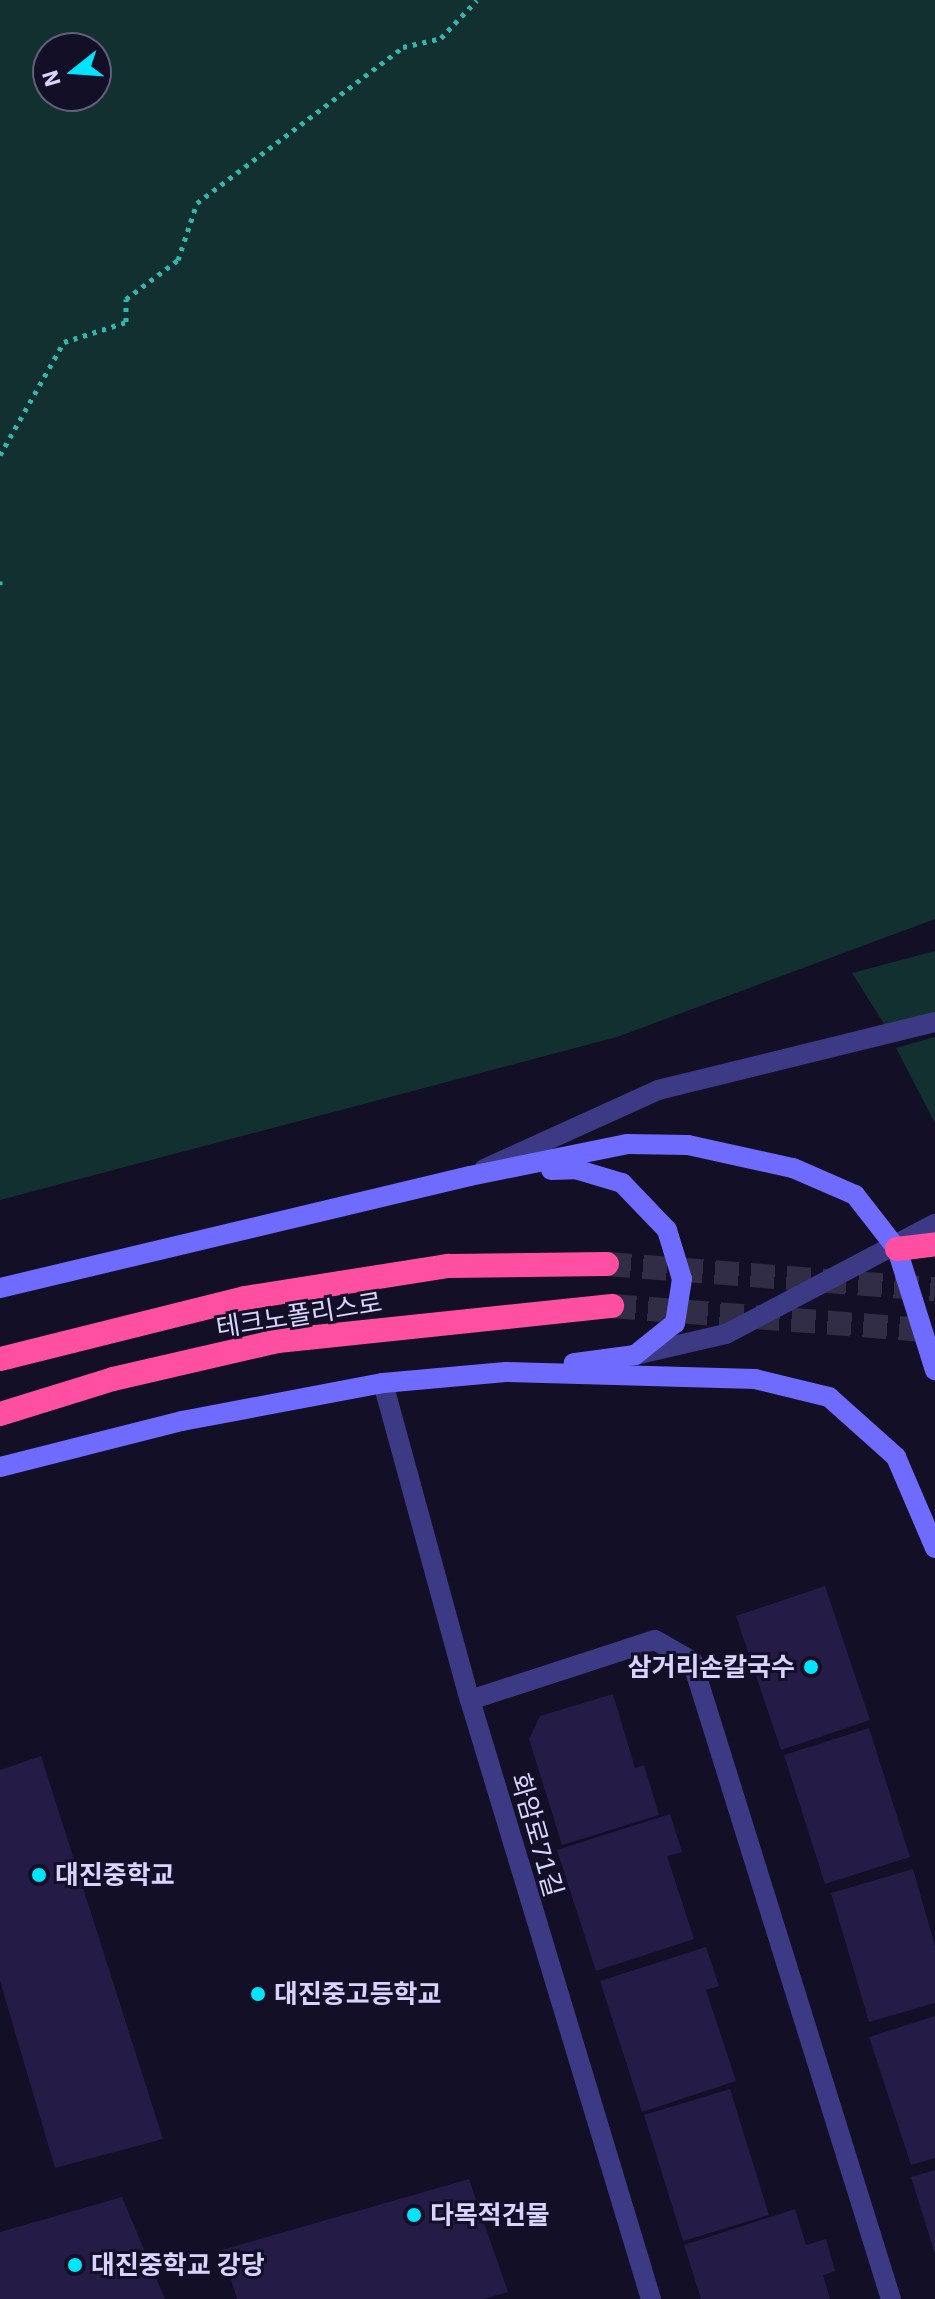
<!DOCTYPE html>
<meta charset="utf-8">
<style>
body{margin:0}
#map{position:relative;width:935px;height:2299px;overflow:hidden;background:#130f26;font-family:"IBM Plex Sans","Noto Sans KR",sans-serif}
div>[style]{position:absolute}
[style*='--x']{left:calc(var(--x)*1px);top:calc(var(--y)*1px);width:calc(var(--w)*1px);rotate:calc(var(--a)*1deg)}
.green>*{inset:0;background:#12302f}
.building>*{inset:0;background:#241b47}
.highway-tunnel>*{height:24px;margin-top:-12px;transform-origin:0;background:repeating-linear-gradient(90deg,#312d47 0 24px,transparent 0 36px)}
.path>*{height:5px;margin-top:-2.5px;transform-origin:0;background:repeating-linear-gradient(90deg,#2fb8b0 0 4px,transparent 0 10px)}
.lane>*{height:20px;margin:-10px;padding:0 10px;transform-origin:10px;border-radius:10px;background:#3d3a85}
.street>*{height:20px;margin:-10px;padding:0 10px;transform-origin:10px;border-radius:10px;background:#3d3a85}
.secondary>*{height:20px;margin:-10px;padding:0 10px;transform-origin:10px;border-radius:10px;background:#6f6bff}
.highway>*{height:24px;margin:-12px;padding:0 12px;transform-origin:12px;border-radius:12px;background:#ff4fa3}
.dots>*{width:22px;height:22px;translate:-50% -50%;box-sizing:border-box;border:4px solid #130f26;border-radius:50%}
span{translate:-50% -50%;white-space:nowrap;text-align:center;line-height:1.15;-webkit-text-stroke:6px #130f26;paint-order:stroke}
.street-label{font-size:26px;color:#d9d4ff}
.poi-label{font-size:26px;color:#d9d4ff;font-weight:700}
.right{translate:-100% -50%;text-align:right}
.left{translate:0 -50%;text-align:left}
.north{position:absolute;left:32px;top:32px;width:80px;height:80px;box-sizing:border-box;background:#130f26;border:2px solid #625e7d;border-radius:50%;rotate:253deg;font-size:22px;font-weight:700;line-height:32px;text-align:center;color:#d9d4ff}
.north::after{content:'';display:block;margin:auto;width:28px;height:36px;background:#00e5ff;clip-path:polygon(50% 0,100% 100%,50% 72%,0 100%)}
</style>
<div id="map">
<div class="green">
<div style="clip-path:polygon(evenodd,0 0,935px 0,935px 919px,617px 1037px,0 1200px,0 0,96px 48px,96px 96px,48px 96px,48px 48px,96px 48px)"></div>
<div style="clip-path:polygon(935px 951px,935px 1027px,893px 1038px,852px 973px)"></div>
<div style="clip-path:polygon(935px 1037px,935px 1123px,896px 1048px)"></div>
</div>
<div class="building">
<div style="clip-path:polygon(825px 1586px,870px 1720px,781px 1750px,736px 1616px)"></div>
<div style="clip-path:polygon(613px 1694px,635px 1768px,644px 1765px,659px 1815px,562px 1845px,529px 1739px,540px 1716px)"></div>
<div style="clip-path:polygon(869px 1728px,910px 1857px,825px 1884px,784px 1755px)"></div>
<div style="clip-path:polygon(41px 1756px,163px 2139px,55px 2168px,0 1981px,0 1770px)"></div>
<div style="clip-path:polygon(670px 1814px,682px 1852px,667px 1856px,694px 1939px,596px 1971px,557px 1850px)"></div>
<div style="clip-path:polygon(913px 1869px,935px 1946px,935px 2003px,869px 2022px,831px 1893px)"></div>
<div style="clip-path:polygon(706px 1947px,719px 1986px,706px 1990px,736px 2081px,642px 2112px,600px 1981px)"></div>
<div style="clip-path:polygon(935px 2016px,935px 2158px,911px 2165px,869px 2037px)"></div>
<div style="clip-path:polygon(730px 2089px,769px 2215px,683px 2241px,644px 2115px)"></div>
<div style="clip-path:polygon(935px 2170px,935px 2251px,934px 2251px,911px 2177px)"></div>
<div style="clip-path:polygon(469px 2179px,508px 2292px,483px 2299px,237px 2299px,222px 2250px)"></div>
<div style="clip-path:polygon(122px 2197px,165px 2299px,0 2299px,0 2232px)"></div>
<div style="clip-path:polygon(795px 2209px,806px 2245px,826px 2239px,835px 2271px,823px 2275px,830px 2299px,701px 2299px,684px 2245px)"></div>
</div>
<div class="highway-tunnel">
<div style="--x:607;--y:1264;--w:329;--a:4.4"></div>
<div style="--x:612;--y:1306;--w:324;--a:4.4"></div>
</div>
<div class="path">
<div style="--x:0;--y:455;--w:130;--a:-60.5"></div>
<div style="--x:64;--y:342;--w:65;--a:-17.9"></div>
<div style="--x:126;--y:322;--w:23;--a:-90"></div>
<div style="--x:126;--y:299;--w:65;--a:-36.9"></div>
<div style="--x:178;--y:260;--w:60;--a:-71.6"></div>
<div style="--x:197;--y:203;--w:258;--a:-37.1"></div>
<div style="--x:403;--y:47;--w:39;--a:-13"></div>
<div style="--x:441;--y:38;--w:52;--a:-46.5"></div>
<div style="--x:0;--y:581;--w:6;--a:90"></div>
</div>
<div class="lane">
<div style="--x:484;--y:1169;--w:191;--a:-24.4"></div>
<div style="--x:658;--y:1090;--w:285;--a:-13.8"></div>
</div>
<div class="street">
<div style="--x:635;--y:1355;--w:93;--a:-13"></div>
<div style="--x:726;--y:1334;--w:236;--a:-27.8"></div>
<div style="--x:383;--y:1383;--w:329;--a:74.7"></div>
<div style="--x:470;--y:1700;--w:626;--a:73.19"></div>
<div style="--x:470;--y:1700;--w:194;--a:-18"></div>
<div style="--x:655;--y:1640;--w:43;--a:29.6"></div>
<div style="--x:692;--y:1661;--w:668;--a:72.68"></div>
</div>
<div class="secondary">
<div style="--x:551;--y:1170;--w:24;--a:-2"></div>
<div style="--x:575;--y:1169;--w:49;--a:16.6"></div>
<div style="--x:622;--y:1183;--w:65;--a:46.2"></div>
<div style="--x:667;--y:1230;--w:51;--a:73"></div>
<div style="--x:682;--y:1279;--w:45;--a:99"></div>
<div style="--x:675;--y:1323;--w:51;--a:141.3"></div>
<div style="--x:635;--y:1355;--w:62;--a:172.5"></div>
<div style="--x:0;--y:1288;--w:483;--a:-13.4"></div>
<div style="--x:470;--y:1176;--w:160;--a:-11.5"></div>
<div style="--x:627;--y:1144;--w:61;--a:0.9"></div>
<div style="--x:688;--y:1145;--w:107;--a:12.4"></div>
<div style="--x:793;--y:1168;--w:68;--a:23.5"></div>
<div style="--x:855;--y:1195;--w:68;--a:52.1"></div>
<div style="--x:897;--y:1249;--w:127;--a:72.6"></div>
<div style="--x:0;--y:1467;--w:188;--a:-14.2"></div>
<div style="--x:182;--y:1421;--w:205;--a:-10.7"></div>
<div style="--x:383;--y:1383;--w:123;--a:-5.1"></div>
<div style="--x:506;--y:1372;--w:249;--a:1.6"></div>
<div style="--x:755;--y:1379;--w:76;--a:13.7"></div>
<div style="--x:829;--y:1397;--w:90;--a:41.8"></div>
<div style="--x:896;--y:1457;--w:99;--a:66.8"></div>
</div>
<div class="highway">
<div style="--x:897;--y:1249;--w:38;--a:-7"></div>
<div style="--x:0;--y:1359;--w:252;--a:-14"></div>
<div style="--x:245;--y:1298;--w:206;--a:-9"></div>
<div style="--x:448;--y:1266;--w:159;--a:-0.7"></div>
<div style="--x:0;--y:1414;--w:118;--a:-17.2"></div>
<div style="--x:113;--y:1379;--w:169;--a:-13"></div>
<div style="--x:278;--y:1341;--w:336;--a:-6"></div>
</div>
<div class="dots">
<div style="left:811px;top:1667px;background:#00e5ff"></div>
<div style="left:39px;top:1875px;background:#00e5ff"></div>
<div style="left:258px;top:1994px;background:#00e5ff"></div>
<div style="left:414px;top:2215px;background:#00e5ff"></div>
<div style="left:75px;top:2265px;background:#00e5ff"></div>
</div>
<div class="street-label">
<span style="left:299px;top:1315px;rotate:-9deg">테크노폴리스로</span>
<span style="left:537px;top:1835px;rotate:74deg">화암로71길</span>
</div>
<div class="poi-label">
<span class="right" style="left:795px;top:1667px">삼거리손칼국수</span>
<span class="left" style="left:55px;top:1875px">대진중학교</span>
<span class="left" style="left:274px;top:1994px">대진중고등학교</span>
<span class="left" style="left:430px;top:2215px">다목적건물</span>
<span class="left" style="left:91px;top:2265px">대진중학교 강당</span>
</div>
<div class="north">N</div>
</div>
